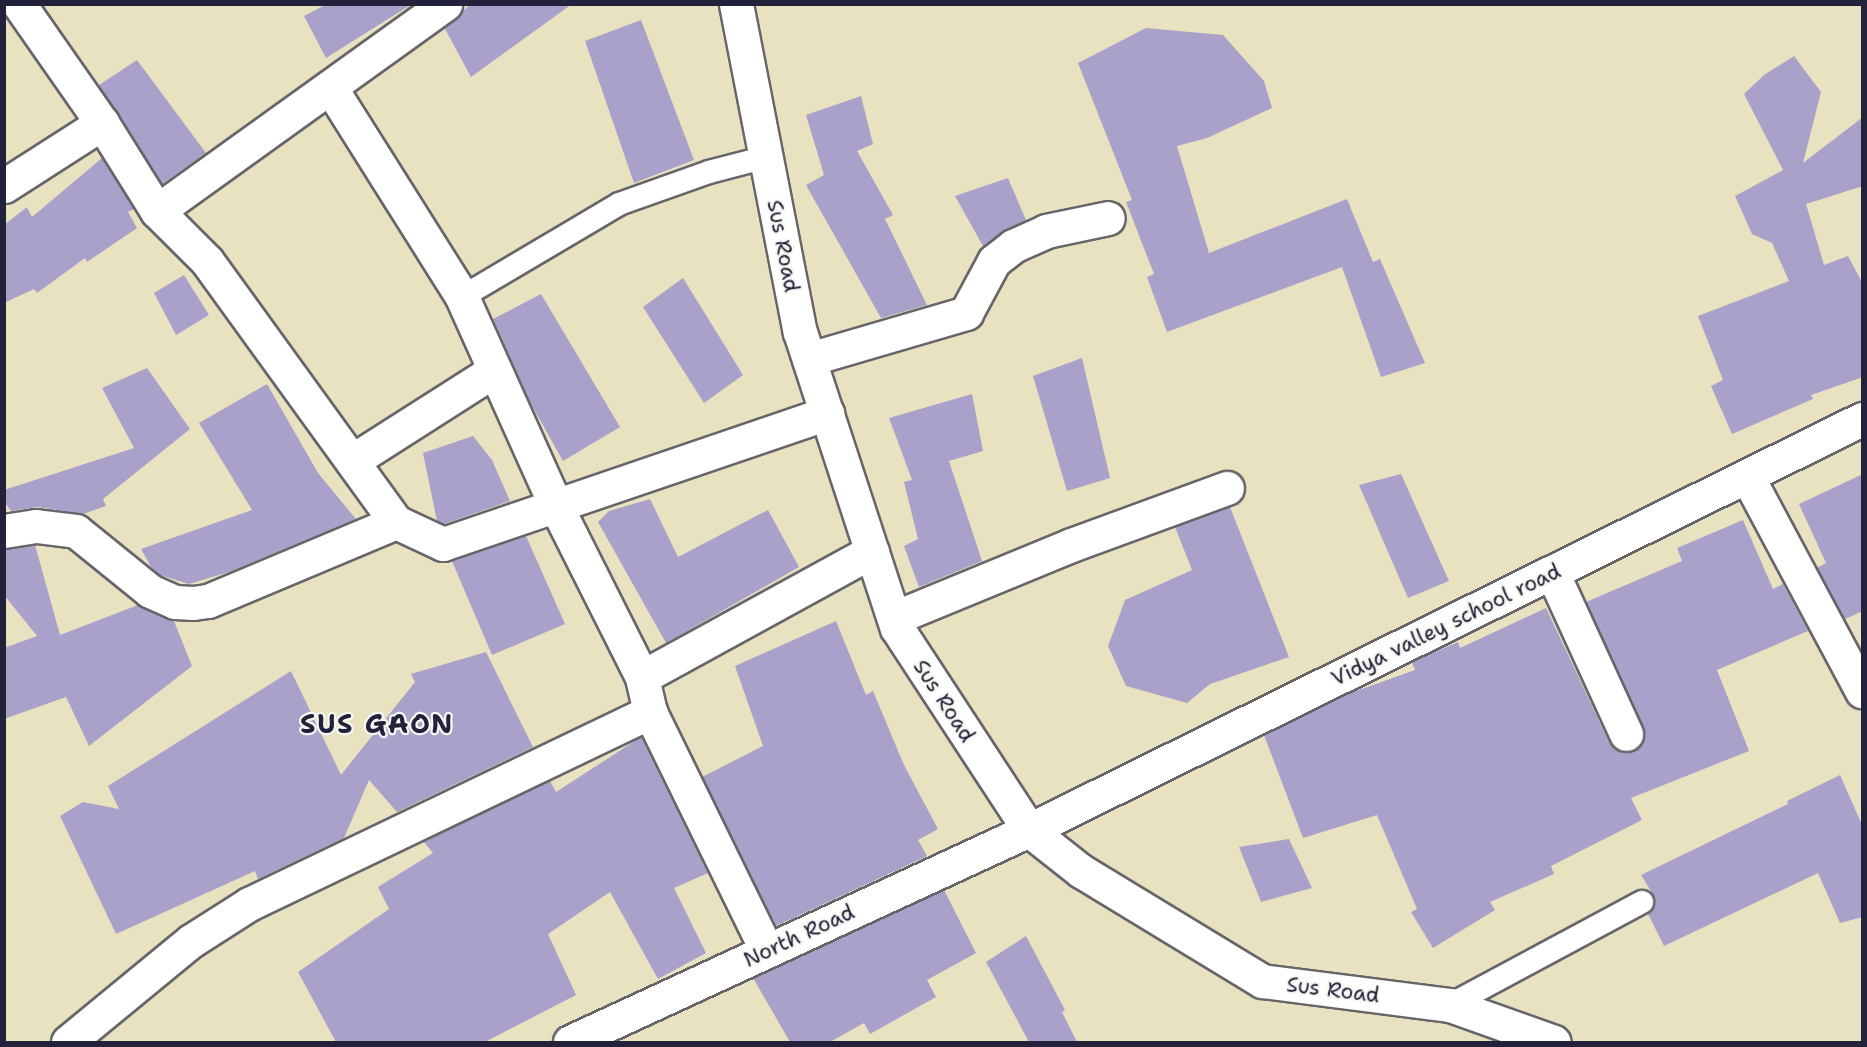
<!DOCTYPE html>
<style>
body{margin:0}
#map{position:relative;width:1867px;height:1047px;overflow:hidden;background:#e8e2c0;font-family:"Shantell Sans",sans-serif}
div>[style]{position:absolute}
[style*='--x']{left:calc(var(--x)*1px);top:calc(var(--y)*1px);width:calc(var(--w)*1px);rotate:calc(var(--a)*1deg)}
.building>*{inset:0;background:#aaa1cb}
.roads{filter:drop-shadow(2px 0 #67656a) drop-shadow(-2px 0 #67656a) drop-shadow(0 2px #67656a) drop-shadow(0 -2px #67656a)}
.service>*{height:22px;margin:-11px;padding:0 11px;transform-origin:11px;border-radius:11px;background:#fff}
.minor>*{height:33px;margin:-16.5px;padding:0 16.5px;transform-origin:16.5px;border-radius:16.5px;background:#fff}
.secondary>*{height:33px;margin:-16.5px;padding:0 16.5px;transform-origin:16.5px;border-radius:16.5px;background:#fff}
span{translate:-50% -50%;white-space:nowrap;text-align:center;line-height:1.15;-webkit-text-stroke:4.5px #f6f6f2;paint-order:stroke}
.street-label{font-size:21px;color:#22223b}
.district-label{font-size:27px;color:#22223b;font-weight:700;letter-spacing:1.5px}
.frame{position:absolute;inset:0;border:6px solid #22223b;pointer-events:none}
</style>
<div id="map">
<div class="building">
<div style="clip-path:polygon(327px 4px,412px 4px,326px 58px,304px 16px)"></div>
<div style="clip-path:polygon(471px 4px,572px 4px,471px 77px,444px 27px)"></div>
<div style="clip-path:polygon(641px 20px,694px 160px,634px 183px,585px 41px)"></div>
<div style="clip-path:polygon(1146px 28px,1223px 35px,1264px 81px,1272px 108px,1207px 138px,1177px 146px,1209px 253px,1347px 199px,1373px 262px,1380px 259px,1425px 363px,1381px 377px,1342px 267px,1167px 332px,1147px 277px,1154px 274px,1126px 202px,1132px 200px,1078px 63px)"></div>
<div style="clip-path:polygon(1794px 56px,1821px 92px,1803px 163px,1863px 117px,1863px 186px,1806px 204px,1824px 265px,1848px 256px,1863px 284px,1863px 377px,1811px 395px,1813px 399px,1732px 434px,1711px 386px,1723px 380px,1698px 316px,1789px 281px,1772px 243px,1752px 234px,1735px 196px,1783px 170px,1744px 94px,1764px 75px)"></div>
<div style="clip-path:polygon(137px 60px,206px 153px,162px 184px,99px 85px)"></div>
<div style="clip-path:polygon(861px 96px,873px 144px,857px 151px,893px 215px,885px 219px,927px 305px,881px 318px,806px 185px,824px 175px,806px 115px)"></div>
<div style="clip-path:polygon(102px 158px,134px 209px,128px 212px,137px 228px,87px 262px,85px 258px,37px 293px,34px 289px,4px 303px,4px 225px,27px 207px,32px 217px)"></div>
<div style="clip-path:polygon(1008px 178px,1026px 220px,983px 246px,955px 196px)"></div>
<div style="clip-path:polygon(184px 275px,209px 315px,176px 335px,154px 293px)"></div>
<div style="clip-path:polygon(683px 278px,743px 375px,704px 403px,643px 307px)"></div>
<div style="clip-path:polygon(541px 294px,620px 427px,563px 461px,531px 404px,493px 319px)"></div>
<div style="clip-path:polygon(1082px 358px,1110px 478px,1067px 491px,1033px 376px)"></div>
<div style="clip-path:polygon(147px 368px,190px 429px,103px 499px,106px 506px,83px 514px,38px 507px,11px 511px,4px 501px,4px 490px,134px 448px,102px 388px)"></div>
<div style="clip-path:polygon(267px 384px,318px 473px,356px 519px,229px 572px,189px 584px,160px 575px,151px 567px,141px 549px,252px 510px,199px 423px)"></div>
<div style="clip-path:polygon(972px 394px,983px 451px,949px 461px,982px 561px,919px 587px,904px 546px,918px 539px,904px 482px,912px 480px,889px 418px)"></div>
<div style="clip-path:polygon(473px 436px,492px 460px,510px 501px,444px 524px,437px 521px,423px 453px)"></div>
<div style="clip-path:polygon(1401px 474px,1449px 581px,1408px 598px,1359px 485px)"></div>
<div style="clip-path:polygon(1863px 474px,1863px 611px,1845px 619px,1817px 568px,1826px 563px,1799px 504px)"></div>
<div style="clip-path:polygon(650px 499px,678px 557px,768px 510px,799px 567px,666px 643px,598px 522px,609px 511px)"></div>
<div style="clip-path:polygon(1230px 507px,1289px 657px,1210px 684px,1187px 703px,1126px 686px,1108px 646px,1125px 600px,1192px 570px,1175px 527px)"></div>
<div style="clip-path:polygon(1743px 520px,1773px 589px,1783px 584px,1808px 631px,1717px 670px,1749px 751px,1631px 798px,1642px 820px,1551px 866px,1554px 874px,1490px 902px,1495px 910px,1433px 948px,1411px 912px,1417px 909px,1377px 815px,1303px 838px,1264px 735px,1345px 695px,1415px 670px,1412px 662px,1458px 642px,1460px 648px,1546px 608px,1609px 742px,1624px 753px,1634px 751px,1645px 736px,1643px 726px,1586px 602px,1682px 561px,1677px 548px)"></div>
<div style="clip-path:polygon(526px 536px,565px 624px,492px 655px,452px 561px)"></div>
<div style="clip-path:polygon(35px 545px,60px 635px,138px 605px,174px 621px,192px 666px,89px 746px,66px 697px,4px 719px,4px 648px,37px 636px,4px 595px,4px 549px)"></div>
<div style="clip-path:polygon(836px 621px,866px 695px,873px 691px,904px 765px,938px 829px,918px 840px,927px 856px,776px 926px,702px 777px,763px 746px,735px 666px)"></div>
<div style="clip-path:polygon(486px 652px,533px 747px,397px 812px,369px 780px,344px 838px,258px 879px,255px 871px,116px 934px,60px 816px,83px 802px,119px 809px,108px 786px,291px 671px,341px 775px,415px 682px,411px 674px)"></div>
<div style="clip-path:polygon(641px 737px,708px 873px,674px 888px,706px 953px,658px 979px,610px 892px,548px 934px,576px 995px,485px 1042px,336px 1042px,298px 972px,389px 909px,378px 887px,433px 853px,423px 841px,550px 781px,556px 792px)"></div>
<div style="clip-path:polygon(1840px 775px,1863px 827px,1863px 917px,1840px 923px,1818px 873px,1664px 946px,1648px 914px,1654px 909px,1654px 896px,1641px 875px,1788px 804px,1787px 801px)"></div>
<div style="clip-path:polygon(1289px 839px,1312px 888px,1261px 902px,1239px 847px)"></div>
<div style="clip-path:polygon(944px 890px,976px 953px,927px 980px,936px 997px,870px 1034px,864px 1023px,830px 1042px,790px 1042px,753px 978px)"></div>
<div style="clip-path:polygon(1026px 936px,1065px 1010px,1062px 1012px,1077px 1042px,1029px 1042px,986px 962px)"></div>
</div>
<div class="roads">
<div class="service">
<div style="--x:462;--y:297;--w:182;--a:-30.6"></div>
<div style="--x:619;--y:204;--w:96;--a:-19.6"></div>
<div style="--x:709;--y:172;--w:59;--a:-14.7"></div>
<div style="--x:1450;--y:1005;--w:218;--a:-28.2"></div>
</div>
<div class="minor">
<div style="--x:19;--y:4;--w:145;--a:55.1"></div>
<div style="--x:330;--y:87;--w:248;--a:57.8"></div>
<div style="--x:462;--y:297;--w:229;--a:65.8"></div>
<div style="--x:556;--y:506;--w:191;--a:63.3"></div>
<div style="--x:4;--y:186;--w:117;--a:-32.7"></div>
<div style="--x:102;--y:123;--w:104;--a:58"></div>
<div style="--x:157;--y:211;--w:355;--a:-35.7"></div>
<div style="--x:157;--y:211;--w:71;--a:45"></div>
<div style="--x:207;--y:261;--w:322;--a:54.1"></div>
<div style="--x:396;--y:522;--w:52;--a:25.1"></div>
<div style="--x:443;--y:544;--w:406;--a:-18.8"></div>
<div style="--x:809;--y:359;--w:164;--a:-16.3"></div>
<div style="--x:966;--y:313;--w:59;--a:-61.7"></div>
<div style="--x:994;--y:261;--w:24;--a:-38"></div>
<div style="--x:1013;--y:246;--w:36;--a:-24"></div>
<div style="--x:1046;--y:231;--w:63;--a:-11.8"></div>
<div style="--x:352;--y:461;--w:169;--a:-32.5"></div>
<div style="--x:1747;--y:476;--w:244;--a:61.9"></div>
<div style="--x:4;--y:531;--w:32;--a:-9"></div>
<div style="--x:36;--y:526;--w:40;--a:7.1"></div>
<div style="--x:76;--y:531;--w:95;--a:39"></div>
<div style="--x:150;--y:591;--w:27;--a:24"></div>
<div style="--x:175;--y:602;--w:18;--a:3"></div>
<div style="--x:193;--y:603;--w:15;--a:-8"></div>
<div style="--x:208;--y:601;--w:204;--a:-22.8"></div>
<div style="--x:1552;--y:572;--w:178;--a:65.4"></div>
<div style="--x:894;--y:618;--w:191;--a:-22.4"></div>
<div style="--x:1071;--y:545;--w:166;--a:-20.1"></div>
<div style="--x:767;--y:951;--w:266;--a:-116.1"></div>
<div style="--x:650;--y:712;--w:36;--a:-103"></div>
<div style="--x:642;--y:677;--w:262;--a:-28.7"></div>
<div style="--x:68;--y:1042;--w:159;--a:-39.4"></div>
<div style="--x:191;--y:941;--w:69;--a:-32.5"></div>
<div style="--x:249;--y:904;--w:445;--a:-25.6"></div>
<div style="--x:570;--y:1042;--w:506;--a:-24.79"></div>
<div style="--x:1029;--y:830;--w:929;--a:-26.26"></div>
</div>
<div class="secondary">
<div style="--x:736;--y:4;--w:334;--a:79"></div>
<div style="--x:800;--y:332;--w:311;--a:71.9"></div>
<div style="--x:897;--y:628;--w:241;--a:56.8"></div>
<div style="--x:1029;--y:830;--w:66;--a:38.3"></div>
<div style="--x:1081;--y:871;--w:212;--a:31.3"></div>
<div style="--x:1262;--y:981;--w:190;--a:7.3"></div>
<div style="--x:1450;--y:1005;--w:110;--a:19.6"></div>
</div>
</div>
<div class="street-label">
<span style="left:783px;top:246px;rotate:79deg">Sus Road</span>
<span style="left:1446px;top:625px;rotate:-26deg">Vidya valley school road</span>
<span style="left:944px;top:701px;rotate:57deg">Sus Road</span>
<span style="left:799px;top:936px;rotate:-25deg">North Road</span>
<span style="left:1333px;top:990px;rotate:7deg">Sus Road</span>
</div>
<div class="district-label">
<span style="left:377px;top:724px">SUS GAON</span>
</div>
<div class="frame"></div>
</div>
